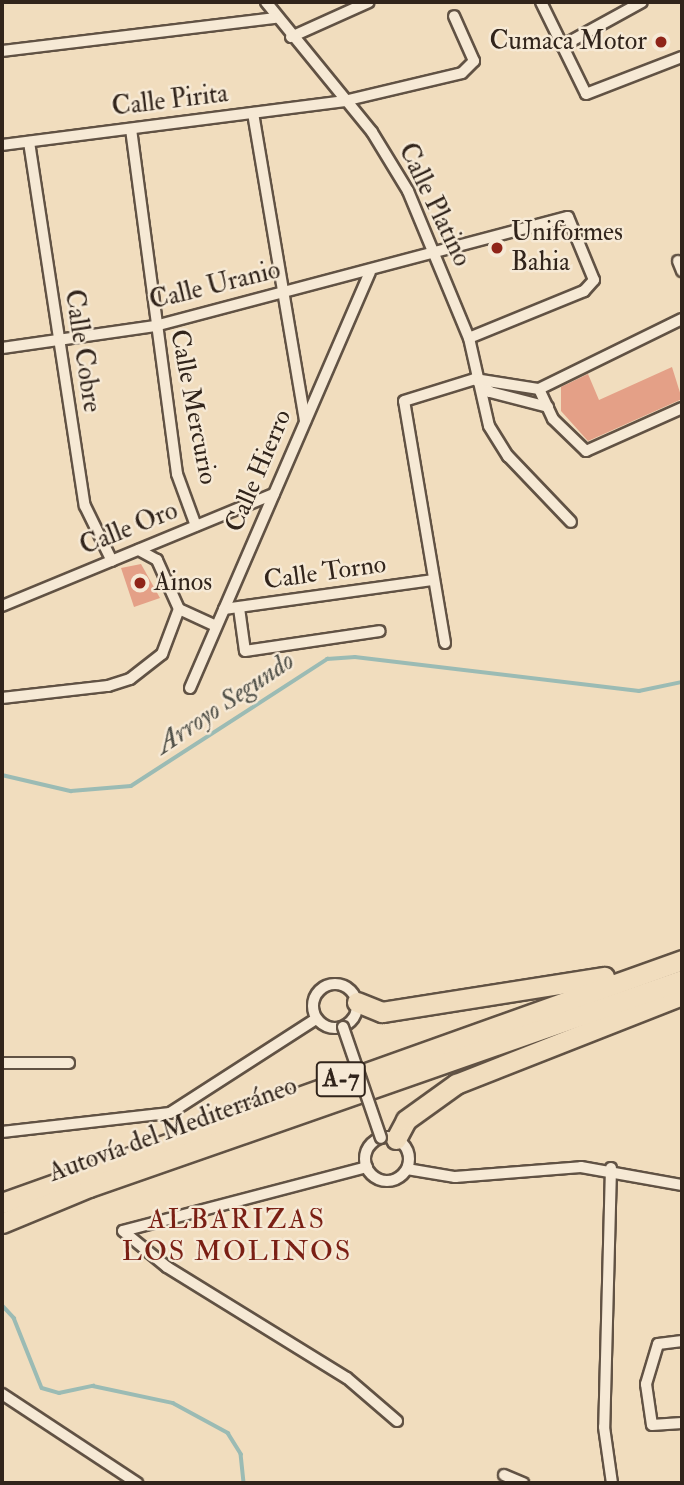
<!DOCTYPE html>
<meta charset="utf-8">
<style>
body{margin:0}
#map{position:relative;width:684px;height:1485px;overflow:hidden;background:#f1ddbe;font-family:"IM FELL Double Pica",serif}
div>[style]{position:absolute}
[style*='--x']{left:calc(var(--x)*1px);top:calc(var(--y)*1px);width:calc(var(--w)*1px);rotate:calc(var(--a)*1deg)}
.stream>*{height:3.5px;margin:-1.75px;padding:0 1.75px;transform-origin:1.75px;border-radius:1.75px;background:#9bbbb4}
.building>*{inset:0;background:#e4a087}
.roads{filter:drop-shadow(2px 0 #615244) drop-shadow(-2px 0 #615244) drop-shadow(0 2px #615244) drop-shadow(0 -2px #615244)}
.street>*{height:10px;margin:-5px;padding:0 5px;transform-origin:5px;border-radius:5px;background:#f6e9d5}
.street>.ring{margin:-5px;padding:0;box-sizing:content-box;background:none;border:10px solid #f6e9d5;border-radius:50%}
.highway>*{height:19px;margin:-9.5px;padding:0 9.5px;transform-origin:9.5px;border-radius:9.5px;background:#f1ddbe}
.bridges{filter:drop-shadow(2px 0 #615244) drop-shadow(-2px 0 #615244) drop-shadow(0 2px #615244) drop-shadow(0 -2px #615244)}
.street-bridge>*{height:10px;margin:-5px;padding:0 5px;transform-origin:5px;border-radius:5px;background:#f6e9d5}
.dots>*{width:19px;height:19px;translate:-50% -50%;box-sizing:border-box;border:4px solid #f6e9d5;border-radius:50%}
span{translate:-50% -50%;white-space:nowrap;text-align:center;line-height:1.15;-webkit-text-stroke:5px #f6e9d5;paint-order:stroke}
.shield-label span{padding:2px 5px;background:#f6e9d5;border:2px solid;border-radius:5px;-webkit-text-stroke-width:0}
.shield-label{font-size:24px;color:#31241b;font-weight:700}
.poi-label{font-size:26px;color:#31241b}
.right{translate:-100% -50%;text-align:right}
.left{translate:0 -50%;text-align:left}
.street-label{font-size:26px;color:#31241b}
.water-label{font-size:28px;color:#515149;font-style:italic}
.neighbourhood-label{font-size:28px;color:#7a1f14;letter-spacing:2px}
.frame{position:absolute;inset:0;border:4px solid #31241b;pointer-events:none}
</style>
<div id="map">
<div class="stream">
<div style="--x:2;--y:775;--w:71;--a:13.1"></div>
<div style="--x:71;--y:791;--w:60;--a:-4.8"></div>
<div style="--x:131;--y:786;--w:234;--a:-32.9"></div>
<div style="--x:327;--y:659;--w:28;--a:-4"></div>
<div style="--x:355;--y:657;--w:286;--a:6.8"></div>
<div style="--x:639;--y:691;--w:44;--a:-11.8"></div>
<div style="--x:2;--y:1305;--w:18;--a:47"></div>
<div style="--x:14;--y:1318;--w:75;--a:68.2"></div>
<div style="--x:42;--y:1388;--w:18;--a:16"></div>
<div style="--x:59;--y:1393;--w:35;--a:-12"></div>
<div style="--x:93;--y:1386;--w:82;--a:12"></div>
<div style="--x:173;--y:1403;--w:63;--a:28.6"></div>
<div style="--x:228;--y:1433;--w:25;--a:58"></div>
<div style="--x:241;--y:1454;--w:29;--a:84"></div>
</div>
<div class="building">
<div style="clip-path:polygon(672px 367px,682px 399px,588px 441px,561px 411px,561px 387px,588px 374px,599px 400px)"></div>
<div style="clip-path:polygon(141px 564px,160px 598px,134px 607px,121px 568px)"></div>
</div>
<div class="roads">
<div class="street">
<div style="--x:266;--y:2;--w:168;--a:50.8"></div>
<div style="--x:372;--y:132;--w:69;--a:58.6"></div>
<div style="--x:408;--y:191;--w:159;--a:67.5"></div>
<div style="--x:469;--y:338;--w:90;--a:77.2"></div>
<div style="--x:489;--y:426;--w:36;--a:58"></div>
<div style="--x:508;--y:456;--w:91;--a:46.3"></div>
<div style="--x:541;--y:2;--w:102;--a:63.9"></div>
<div style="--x:586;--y:94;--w:103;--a:-21.1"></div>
<div style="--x:291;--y:37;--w:85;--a:-24.2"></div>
<div style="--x:562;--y:46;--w:91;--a:-28.8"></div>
<div style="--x:2;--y:51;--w:275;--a:-6.9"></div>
<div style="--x:253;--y:113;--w:312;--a:80.4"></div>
<div style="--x:131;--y:129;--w:348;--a:82.4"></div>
<div style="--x:177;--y:474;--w:55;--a:69.9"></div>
<div style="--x:29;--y:142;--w:368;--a:81.3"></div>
<div style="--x:85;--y:506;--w:61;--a:63.9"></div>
<div style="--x:2;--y:145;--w:345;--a:-7.3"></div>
<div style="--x:344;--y:101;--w:121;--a:-13.3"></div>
<div style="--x:462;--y:73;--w:17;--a:-45"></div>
<div style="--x:474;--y:61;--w:49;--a:-114"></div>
<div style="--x:678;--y:261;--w:11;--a:68"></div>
<div style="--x:2;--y:348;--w:155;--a:-8.2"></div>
<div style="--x:155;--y:326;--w:427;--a:-14.8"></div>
<div style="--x:568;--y:217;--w:68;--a:67.6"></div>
<div style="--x:594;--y:280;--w:15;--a:132"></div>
<div style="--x:584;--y:291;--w:124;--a:157.8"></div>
<div style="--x:475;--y:379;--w:20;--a:41"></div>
<div style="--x:490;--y:392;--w:60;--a:14.5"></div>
<div style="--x:539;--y:389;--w:33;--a:65"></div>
<div style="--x:553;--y:419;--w:46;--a:44.1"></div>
<div style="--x:586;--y:451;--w:105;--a:-24.1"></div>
<div style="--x:539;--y:389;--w:159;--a:-26.1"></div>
<div style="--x:2;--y:606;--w:294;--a:-22.4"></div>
<div style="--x:239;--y:608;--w:43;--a:82.1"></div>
<div style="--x:245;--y:651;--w:136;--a:-8.4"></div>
<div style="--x:179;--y:609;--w:41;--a:24.7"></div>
<div style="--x:224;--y:609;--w:210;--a:-7.9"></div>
<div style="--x:445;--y:643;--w:245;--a:-99.6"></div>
<div style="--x:404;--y:401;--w:74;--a:-17.2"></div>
<div style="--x:475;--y:379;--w:65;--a:8.9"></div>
<div style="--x:190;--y:688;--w:453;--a:-66.6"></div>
<div style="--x:2;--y:698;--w:107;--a:-6.5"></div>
<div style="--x:108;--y:686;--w:23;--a:-18"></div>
<div style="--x:130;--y:679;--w:41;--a:-38"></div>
<div style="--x:162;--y:654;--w:48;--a:-69.3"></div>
<div style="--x:179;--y:609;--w:54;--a:-114.2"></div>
<div style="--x:157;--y:560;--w:21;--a:-151"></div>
<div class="ring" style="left:313px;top:984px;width:34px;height:34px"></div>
<div style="--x:2;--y:1063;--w:67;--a:0"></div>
<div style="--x:2;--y:1132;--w:169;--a:-6.5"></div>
<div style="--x:170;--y:1113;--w:174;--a:-32.8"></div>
<div class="ring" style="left:365px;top:1137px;width:34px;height:34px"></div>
<div style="--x:367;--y:1167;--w:252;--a:165.3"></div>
<div style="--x:123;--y:1231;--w:57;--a:39.3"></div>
<div style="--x:167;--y:1267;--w:211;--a:31.7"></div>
<div style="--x:347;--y:1378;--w:66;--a:40.7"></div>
<div style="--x:611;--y:1168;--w:259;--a:91.5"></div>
<div style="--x:604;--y:1427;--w:57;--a:81.9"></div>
<div style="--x:407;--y:1169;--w:49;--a:9.5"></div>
<div style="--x:455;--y:1177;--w:126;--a:-4.5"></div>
<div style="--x:581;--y:1167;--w:103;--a:10.1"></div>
<div style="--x:682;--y:1341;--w:24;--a:173"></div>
<div style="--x:658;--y:1344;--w:42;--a:106.7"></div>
<div style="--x:646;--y:1384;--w:41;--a:81.7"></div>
<div style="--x:652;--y:1425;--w:30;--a:-4"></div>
<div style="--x:2;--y:1394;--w:162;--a:33.4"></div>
<div style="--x:504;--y:1475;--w:21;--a:23"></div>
</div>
<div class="highway">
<div style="--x:357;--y:1002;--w:27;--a:22"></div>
<div style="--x:382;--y:1012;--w:225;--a:-9"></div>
<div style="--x:396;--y:1139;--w:21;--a:-62"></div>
<div style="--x:406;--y:1120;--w:62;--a:-35.8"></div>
<div style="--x:456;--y:1084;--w:243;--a:-21.5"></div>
<div style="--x:2;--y:1203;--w:722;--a:-19.66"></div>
<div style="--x:2;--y:1223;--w:94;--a:-22.5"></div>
<div style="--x:89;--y:1187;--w:628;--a:-19.24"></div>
</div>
</div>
<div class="bridges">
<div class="street-bridge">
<div style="--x:343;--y:1027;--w:117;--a:71.1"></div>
</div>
</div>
<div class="dots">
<div style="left:661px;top:42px;background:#8f2418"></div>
<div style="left:497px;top:248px;background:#8f2418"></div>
<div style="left:140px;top:583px;background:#8f2418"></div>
</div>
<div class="shield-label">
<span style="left:341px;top:1079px">A-7</span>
</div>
<div class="poi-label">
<span class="right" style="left:647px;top:42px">Cumaca Motor</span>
<span class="left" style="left:511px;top:248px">Uniformes<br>Bahia</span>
<span class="left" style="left:154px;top:583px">Ainos</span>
</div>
<div class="street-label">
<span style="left:170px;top:101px;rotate:-7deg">Calle Pirita</span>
<span style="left:434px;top:205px;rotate:64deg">Calle Platino</span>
<span style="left:215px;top:286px;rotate:-14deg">Calle Uranio</span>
<span style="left:82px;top:351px;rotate:81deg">Calle Cobre</span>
<span style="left:193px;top:407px;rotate:79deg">Calle Mercurio</span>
<span style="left:259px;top:471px;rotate:-67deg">Calle Hierro</span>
<span style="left:129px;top:529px;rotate:-22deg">Calle Oro</span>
<span style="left:325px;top:573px;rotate:-8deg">Calle Torno</span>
<span style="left:173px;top:1130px;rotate:-20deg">Autovía del Mediterráneo</span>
</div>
<div class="water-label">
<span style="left:225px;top:703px;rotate:-34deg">Arroyo Segundo</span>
</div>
<div class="neighbourhood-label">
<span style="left:237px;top:1236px">ALBARIZAS<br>LOS MOLINOS</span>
</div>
<div class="frame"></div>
</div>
